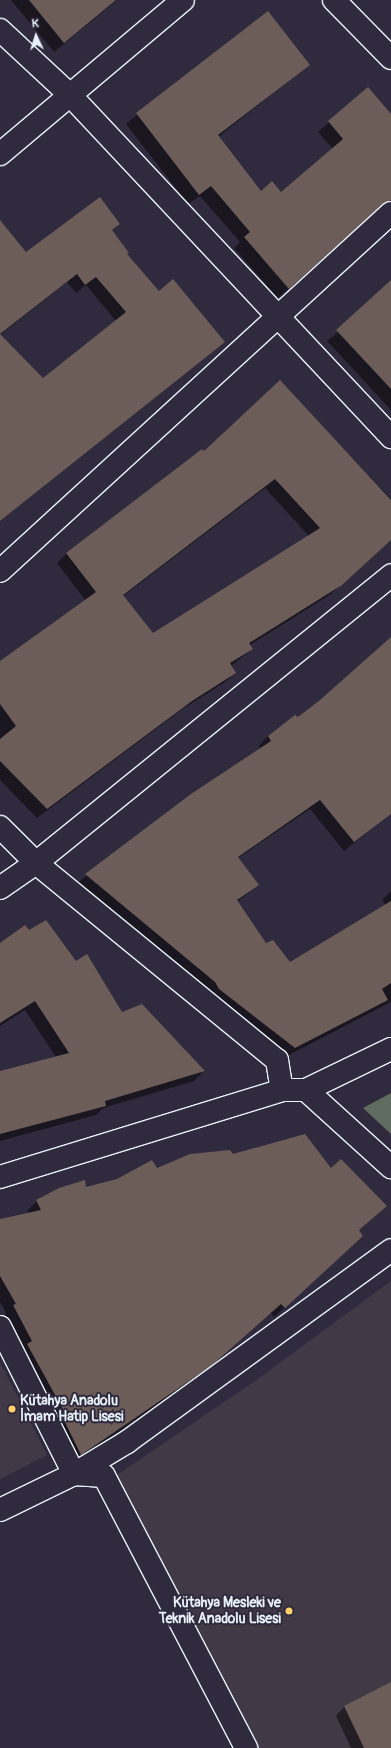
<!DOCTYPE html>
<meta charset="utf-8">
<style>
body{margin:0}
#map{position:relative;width:391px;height:1748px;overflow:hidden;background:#2f2a3d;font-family:Pangolin,sans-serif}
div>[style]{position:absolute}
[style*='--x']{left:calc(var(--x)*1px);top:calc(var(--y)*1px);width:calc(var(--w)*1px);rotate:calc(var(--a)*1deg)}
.built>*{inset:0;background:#413945}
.green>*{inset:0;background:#616c60}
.shadow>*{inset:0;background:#0007}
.building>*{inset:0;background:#6c5d59}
.roads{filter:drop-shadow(1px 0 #e8f1f8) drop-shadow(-1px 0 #e8f1f8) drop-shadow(0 1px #e8f1f8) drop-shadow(0 -1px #e8f1f8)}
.minor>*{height:22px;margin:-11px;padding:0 11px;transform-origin:11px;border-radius:11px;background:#2f2a3d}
.tertiary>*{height:22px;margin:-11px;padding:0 11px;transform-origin:11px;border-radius:11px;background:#2f2a3d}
.dots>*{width:11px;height:11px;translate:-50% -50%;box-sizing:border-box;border:2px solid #2f2a3d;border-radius:50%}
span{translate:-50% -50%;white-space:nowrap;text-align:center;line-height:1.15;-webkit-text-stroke:4px #2f2a3d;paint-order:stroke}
.poi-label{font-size:14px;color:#e8f1f8;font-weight:700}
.left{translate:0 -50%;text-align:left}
.right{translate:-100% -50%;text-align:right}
.north{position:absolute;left:16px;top:16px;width:40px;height:40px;-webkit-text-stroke:3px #2f2a3d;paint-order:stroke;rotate:356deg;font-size:11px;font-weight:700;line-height:16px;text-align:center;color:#e8f1f8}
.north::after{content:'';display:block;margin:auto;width:14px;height:18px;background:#e8f1f8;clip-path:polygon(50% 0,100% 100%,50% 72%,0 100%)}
</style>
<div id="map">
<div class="built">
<div style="clip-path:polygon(391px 1281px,391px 1748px,259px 1748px,117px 1475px,255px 1381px)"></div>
<div style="clip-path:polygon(0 1362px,47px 1455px,0 1479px)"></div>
</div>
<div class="green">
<div style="clip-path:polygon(391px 1093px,391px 1134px,363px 1108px)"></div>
</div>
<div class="shadow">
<div style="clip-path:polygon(11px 0,117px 0,54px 52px)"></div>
<div style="clip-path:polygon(268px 13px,308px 65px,218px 137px,261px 192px,281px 194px,333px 149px,318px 132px,368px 89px,391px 116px,391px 200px,371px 214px,278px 298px,234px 248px,240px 242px,200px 196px,188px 204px,126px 124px)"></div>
<div style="clip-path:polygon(119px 224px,111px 231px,126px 254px,159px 293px,224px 342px,0 521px,0 393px,43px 380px,116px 321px,86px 285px,76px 293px,67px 282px,0 335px,0 228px,26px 253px)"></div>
<div style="clip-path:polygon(391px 290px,391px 410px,327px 341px)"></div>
<div style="clip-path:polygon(evenodd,280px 382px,391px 499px,391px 539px,331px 594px,250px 645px,252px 649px,231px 666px,235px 673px,225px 682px,181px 710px,37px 818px,0 780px,0 662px,86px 601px,57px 563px,66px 554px,202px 450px,204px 453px,280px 382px,265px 488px,309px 536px,153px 634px,123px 596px,265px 488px)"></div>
<div style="clip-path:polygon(391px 649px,391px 813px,344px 851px,310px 809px,238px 858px,258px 885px,237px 902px,266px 944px,290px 963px,386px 905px,382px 900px,391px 891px,391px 1002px,285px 1057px,76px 884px,192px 794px,261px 749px,259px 746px,268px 736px,295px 716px,298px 718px)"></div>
<div style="clip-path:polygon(0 947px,75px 962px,122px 1013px,204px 1071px,194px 1081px,103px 1108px,96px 1115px,0 1141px,0 1072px,56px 1057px,25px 1010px,0 1026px)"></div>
<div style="clip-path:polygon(232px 1155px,331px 1170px,386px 1206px,358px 1231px,352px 1246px,274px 1317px,271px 1313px,200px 1375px,71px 1464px,22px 1351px,4px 1316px,6px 1313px,0 1302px,0 1220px,29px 1214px,27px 1211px,37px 1201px,157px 1169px)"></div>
<div style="clip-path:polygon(391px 1683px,391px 1748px,351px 1748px,336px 1716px,345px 1706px)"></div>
</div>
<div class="building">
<div style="clip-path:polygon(29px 0,116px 0,64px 43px)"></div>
<div style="clip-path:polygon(268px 11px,310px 65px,218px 135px,261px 191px,272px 181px,281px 192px,343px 139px,328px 121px,368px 87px,391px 114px,391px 200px,383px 204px,289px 289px,244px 237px,250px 232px,211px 186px,199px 195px,136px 113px)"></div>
<div style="clip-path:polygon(evenodd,100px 197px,120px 224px,112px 230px,129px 253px,127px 254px,159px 291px,173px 279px,225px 342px,0 521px,0 220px,26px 252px,100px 197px,77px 274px,85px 285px,96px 277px,126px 312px,43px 378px,0 334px,77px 274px)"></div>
<div style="clip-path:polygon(391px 280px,391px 389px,336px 330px)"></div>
<div style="clip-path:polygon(evenodd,280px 380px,391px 500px,391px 540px,342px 585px,249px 643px,253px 649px,230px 663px,236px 673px,192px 701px,47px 809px,0 761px,0 739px,16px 726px,0 704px,0 661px,96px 592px,66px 553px,202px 449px,204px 451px,280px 380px,275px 479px,320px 528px,153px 633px,123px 595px,275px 479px)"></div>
<div style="clip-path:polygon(391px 637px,391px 814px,354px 842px,320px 800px,238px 857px,259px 885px,237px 900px,266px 943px,273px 940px,290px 962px,391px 901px,391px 983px,382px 989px,388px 1000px,295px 1048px,219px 989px,215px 982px,85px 874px,191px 794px,271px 741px,268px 736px,295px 715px,298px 717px,320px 700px)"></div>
<div style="clip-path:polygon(46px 920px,76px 961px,87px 954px,122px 1012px,142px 1004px,205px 1071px,105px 1101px,106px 1106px,0 1134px,0 1071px,69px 1053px,35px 1001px,0 1023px,0 943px,25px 925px,29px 930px)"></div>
<div style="clip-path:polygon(305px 1134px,331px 1168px,341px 1159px,387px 1206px,359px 1230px,363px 1236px,285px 1308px,281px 1304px,211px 1366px,81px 1455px,62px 1416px,65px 1413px,27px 1344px,32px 1341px,13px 1305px,16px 1304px,0 1276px,0 1219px,41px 1210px,36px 1200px,59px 1188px,85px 1180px,86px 1187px,117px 1179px,152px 1160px,157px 1168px,190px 1154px,230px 1150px,233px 1154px)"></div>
<div style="clip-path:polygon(391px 1682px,391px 1748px,364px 1748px,344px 1706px)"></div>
</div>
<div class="roads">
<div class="minor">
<div style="--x:0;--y:30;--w:97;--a:42.9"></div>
<div style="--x:71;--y:96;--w:468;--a:46.8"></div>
<div style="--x:0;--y:154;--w:239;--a:-40.1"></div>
<div style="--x:0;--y:571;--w:530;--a:-42.48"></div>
<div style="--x:0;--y:827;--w:51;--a:45"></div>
<div style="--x:36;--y:863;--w:311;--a:39.3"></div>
<div style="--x:277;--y:1060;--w:30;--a:81"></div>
<div style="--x:282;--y:1090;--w:24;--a:0"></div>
<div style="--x:306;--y:1090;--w:115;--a:42.2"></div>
<div style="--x:0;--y:888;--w:44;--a:-34.8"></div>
<div style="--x:36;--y:863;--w:457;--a:-39"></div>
<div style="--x:306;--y:1090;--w:94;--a:-25.8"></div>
<div style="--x:0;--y:1177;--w:295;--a:-17.1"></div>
<div style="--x:0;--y:1327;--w:165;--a:63.3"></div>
<div style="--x:74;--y:1474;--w:30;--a:4"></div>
<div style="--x:104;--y:1476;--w:307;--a:62.4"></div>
<div style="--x:0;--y:1510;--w:82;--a:-25.9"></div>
<div style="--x:74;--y:1474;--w:62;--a:-31.1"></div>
<div style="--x:127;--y:1442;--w:326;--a:-36"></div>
</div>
<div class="tertiary">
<div style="--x:334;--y:0;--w:81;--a:45.5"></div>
</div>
</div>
<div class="dots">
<div style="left:12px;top:1409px;background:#ffd166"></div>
<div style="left:289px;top:1611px;background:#ffd166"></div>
</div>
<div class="poi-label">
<span class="left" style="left:20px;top:1409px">Kütahya Anadolu<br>İmam Hatip Lisesi</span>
<span class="right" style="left:281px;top:1611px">Kütahya Mesleki ve<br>Teknik Anadolu Lisesi</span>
</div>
<div class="north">K</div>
</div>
